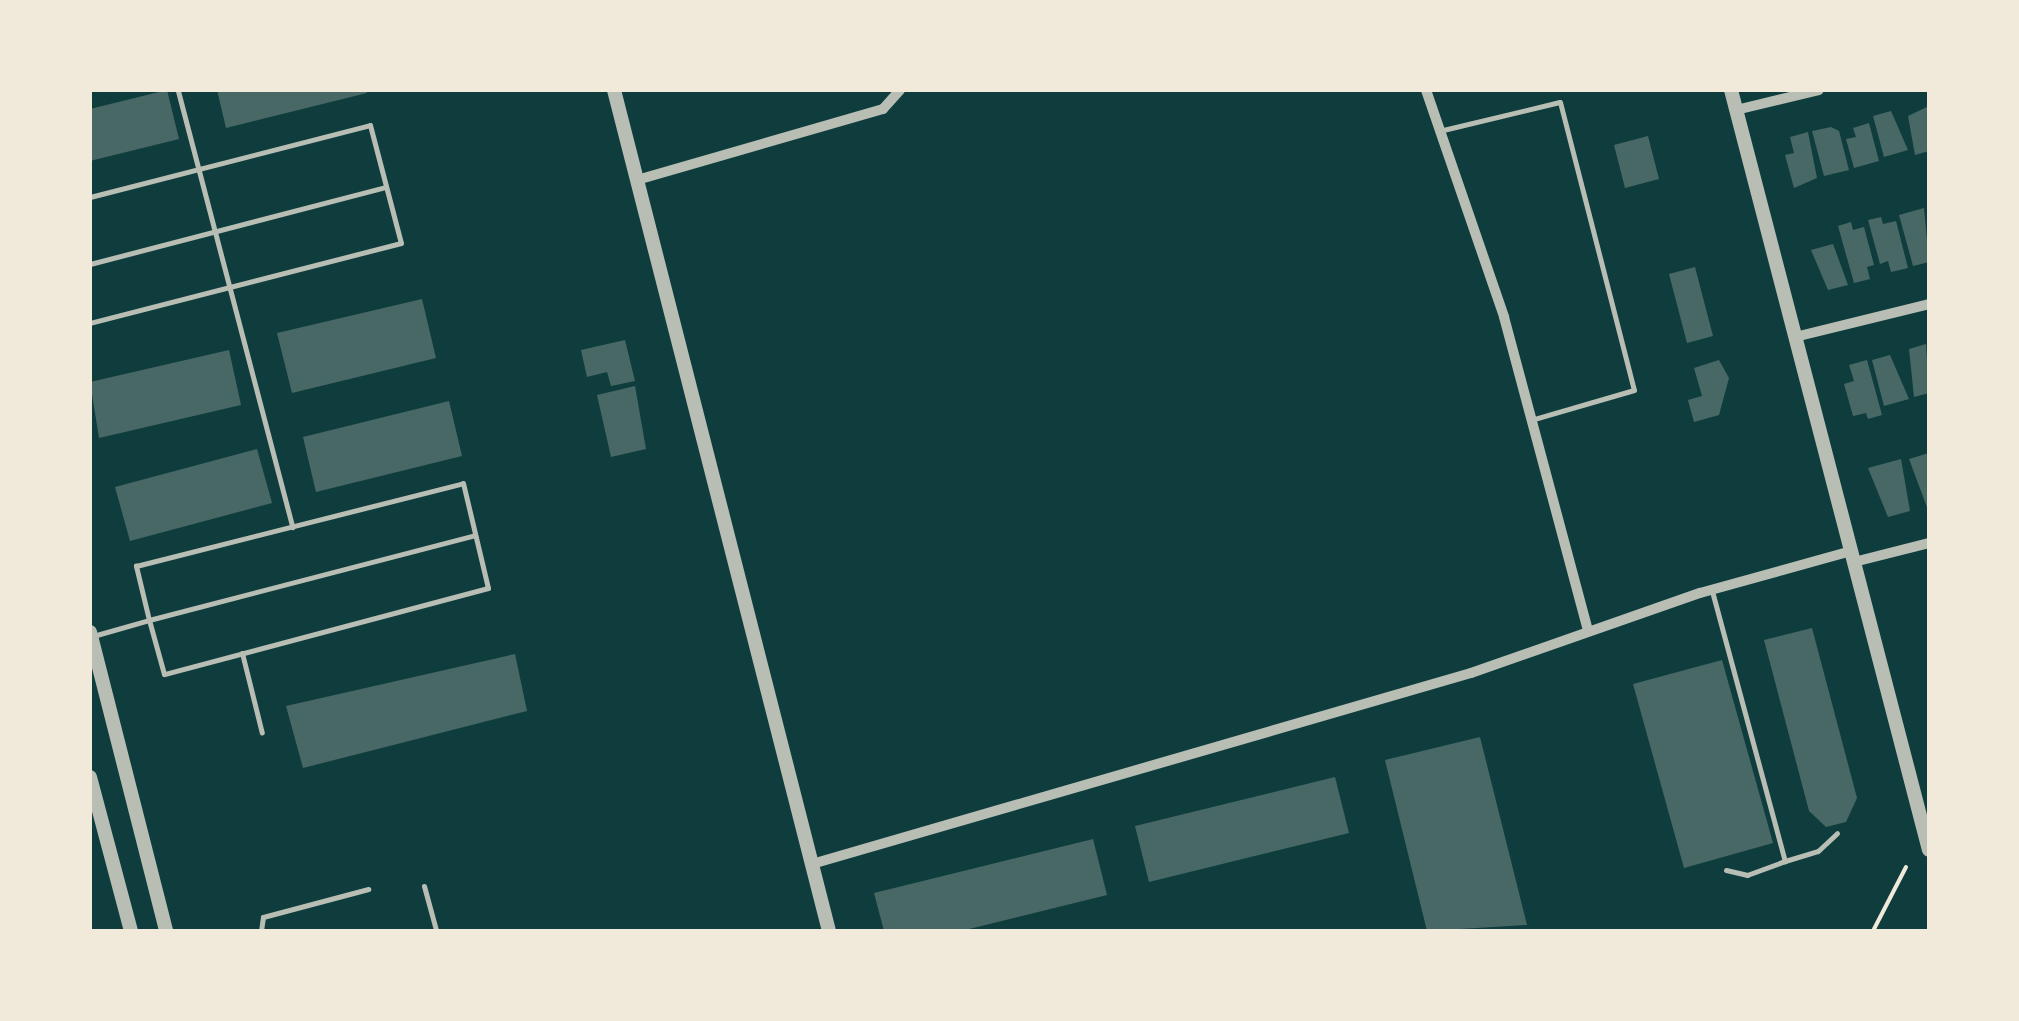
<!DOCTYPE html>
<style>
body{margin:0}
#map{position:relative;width:2019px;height:1021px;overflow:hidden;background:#0f3d3e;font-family:Overpass,sans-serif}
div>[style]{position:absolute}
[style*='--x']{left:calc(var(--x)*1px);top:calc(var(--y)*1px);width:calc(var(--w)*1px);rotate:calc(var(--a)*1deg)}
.building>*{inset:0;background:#486865}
.path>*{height:4px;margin:-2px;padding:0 2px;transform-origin:2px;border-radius:2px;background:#f1e9da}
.service>*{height:5px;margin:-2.5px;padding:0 2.5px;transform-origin:2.5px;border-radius:2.5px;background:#b8beb3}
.minor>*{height:10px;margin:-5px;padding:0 5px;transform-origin:5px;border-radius:5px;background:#b8beb3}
.tertiary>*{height:14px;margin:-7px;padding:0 7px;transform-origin:7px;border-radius:7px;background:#b8beb3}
span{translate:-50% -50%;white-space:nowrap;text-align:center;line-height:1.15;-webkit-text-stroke:10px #f1e9da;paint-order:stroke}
.frame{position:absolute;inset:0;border:92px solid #f1e9da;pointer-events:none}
</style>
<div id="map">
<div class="building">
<div style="clip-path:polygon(167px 90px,179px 139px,90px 161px,90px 109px)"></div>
<div style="clip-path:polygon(217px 90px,366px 90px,367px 93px,226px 128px)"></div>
<div style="clip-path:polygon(1929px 106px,1929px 151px,1915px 155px,1908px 116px)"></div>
<div style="clip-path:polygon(1891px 111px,1908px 150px,1884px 157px,1873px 116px)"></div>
<div style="clip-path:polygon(1869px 123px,1879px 161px,1854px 168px,1846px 139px,1856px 137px,1853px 128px)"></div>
<div style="clip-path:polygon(1831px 127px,1839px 131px,1849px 170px,1824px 176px,1812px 131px)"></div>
<div style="clip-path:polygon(1808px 132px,1817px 178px,1794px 188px,1785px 155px,1794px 153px,1790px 137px)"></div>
<div style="clip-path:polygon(1648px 136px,1659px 179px,1625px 188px,1614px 145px)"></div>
<div style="clip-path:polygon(1924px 208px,1929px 262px,1913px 266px,1899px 215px)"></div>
<div style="clip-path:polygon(1881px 217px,1883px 224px,1896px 221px,1908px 268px,1891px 272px,1888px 261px,1880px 264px,1868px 220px)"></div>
<div style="clip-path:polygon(1851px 222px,1853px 230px,1864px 227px,1874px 265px,1867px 267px,1870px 279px,1854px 283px,1838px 226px)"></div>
<div style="clip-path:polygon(1833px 244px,1848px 285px,1828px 290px,1811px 250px)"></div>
<div style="clip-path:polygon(1695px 267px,1713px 336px,1687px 343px,1669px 274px)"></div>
<div style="clip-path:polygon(422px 299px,436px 358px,292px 393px,277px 333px)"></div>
<div style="clip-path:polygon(625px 340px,635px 381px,611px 386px,607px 372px,587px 377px,581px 350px)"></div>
<div style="clip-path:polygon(1926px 344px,1929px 393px,1914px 397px,1909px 349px)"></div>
<div style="clip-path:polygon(229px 350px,241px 405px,99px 438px,90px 382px)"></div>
<div style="clip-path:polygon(1890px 355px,1909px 399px,1884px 406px,1872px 360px)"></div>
<div style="clip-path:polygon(1719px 360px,1729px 378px,1719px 415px,1694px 422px,1688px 400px,1702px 396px,1694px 368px)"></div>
<div style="clip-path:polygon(1867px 360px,1882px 415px,1868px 419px,1866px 413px,1853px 416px,1844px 384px,1854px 381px,1849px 365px)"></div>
<div style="clip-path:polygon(635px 386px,646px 449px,611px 457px,597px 395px)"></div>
<div style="clip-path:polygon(449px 401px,462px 456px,316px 492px,303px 437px)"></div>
<div style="clip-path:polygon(257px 449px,272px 503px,130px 541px,115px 487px)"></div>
<div style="clip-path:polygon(1929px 453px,1929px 509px,1928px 510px,1909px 459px)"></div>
<div style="clip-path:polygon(1901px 459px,1910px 511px,1888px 517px,1868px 468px)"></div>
<div style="clip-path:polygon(1812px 628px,1857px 798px,1846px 822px,1826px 827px,1809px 811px,1764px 640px)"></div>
<div style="clip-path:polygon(515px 654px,527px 711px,303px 768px,286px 706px)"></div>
<div style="clip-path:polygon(1722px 660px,1773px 843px,1684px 868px,1633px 684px)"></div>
<div style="clip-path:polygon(1480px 737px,1527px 925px,1427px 931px,1385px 760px)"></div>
<div style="clip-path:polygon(1335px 777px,1349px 833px,1149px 882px,1135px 826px)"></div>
<div style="clip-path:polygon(1093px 839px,1107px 895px,961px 931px,884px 931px,874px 893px)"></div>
</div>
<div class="path">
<div style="--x:1873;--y:931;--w:72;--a:-62.7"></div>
</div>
<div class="service">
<div style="--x:178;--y:91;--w:451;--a:75.3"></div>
<div style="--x:1439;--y:131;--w:124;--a:-13.5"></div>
<div style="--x:1560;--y:102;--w:297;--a:75.6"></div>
<div style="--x:1634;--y:390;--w:107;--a:163.8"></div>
<div style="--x:90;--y:197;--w:289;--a:-14.4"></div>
<div style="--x:370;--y:125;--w:122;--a:75.3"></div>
<div style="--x:401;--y:243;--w:321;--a:165.6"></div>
<div style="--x:90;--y:264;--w:305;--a:-14.6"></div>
<div style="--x:1712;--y:591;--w:280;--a:74.9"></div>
<div style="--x:1785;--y:861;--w:34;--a:-17"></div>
<div style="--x:1818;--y:851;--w:26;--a:-43"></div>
<div style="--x:93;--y:636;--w:58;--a:-15.9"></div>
<div style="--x:149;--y:620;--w:56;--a:-103.5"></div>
<div style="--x:136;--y:566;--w:337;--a:-14.2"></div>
<div style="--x:463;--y:483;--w:108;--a:76.6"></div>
<div style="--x:488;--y:588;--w:335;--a:165.1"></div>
<div style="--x:164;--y:674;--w:56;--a:-105.5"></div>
<div style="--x:149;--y:620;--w:337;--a:-14.6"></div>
<div style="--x:242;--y:653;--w:82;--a:76"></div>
<div style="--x:1726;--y:870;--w:22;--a:13"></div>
<div style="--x:1747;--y:875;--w:40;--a:-20.2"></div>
<div style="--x:424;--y:886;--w:46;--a:74.7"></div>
<div style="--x:261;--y:931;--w:14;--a:-82"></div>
<div style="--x:263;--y:917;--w:109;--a:-14.9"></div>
</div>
<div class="minor">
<div style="--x:1426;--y:90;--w:240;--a:71"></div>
<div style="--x:1504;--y:317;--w:324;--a:75"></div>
<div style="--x:1736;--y:110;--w:85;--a:-13.5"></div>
<div style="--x:637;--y:180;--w:256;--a:-16.1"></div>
<div style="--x:883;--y:109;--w:25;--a:-48"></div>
<div style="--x:1795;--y:337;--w:138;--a:-13.8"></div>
<div style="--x:1854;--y:562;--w:77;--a:-14.2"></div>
<div style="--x:812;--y:864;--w:686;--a:-16.16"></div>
<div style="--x:1471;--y:673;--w:243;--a:-19.3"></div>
<div style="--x:1700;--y:593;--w:157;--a:-15.5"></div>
</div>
<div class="tertiary">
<div style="--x:614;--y:90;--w:868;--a:75.66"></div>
<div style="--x:1731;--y:90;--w:785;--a:75.4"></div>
<div style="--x:90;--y:632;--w:309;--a:75.7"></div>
<div style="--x:90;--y:777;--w:159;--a:75.1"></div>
</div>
<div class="frame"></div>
</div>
